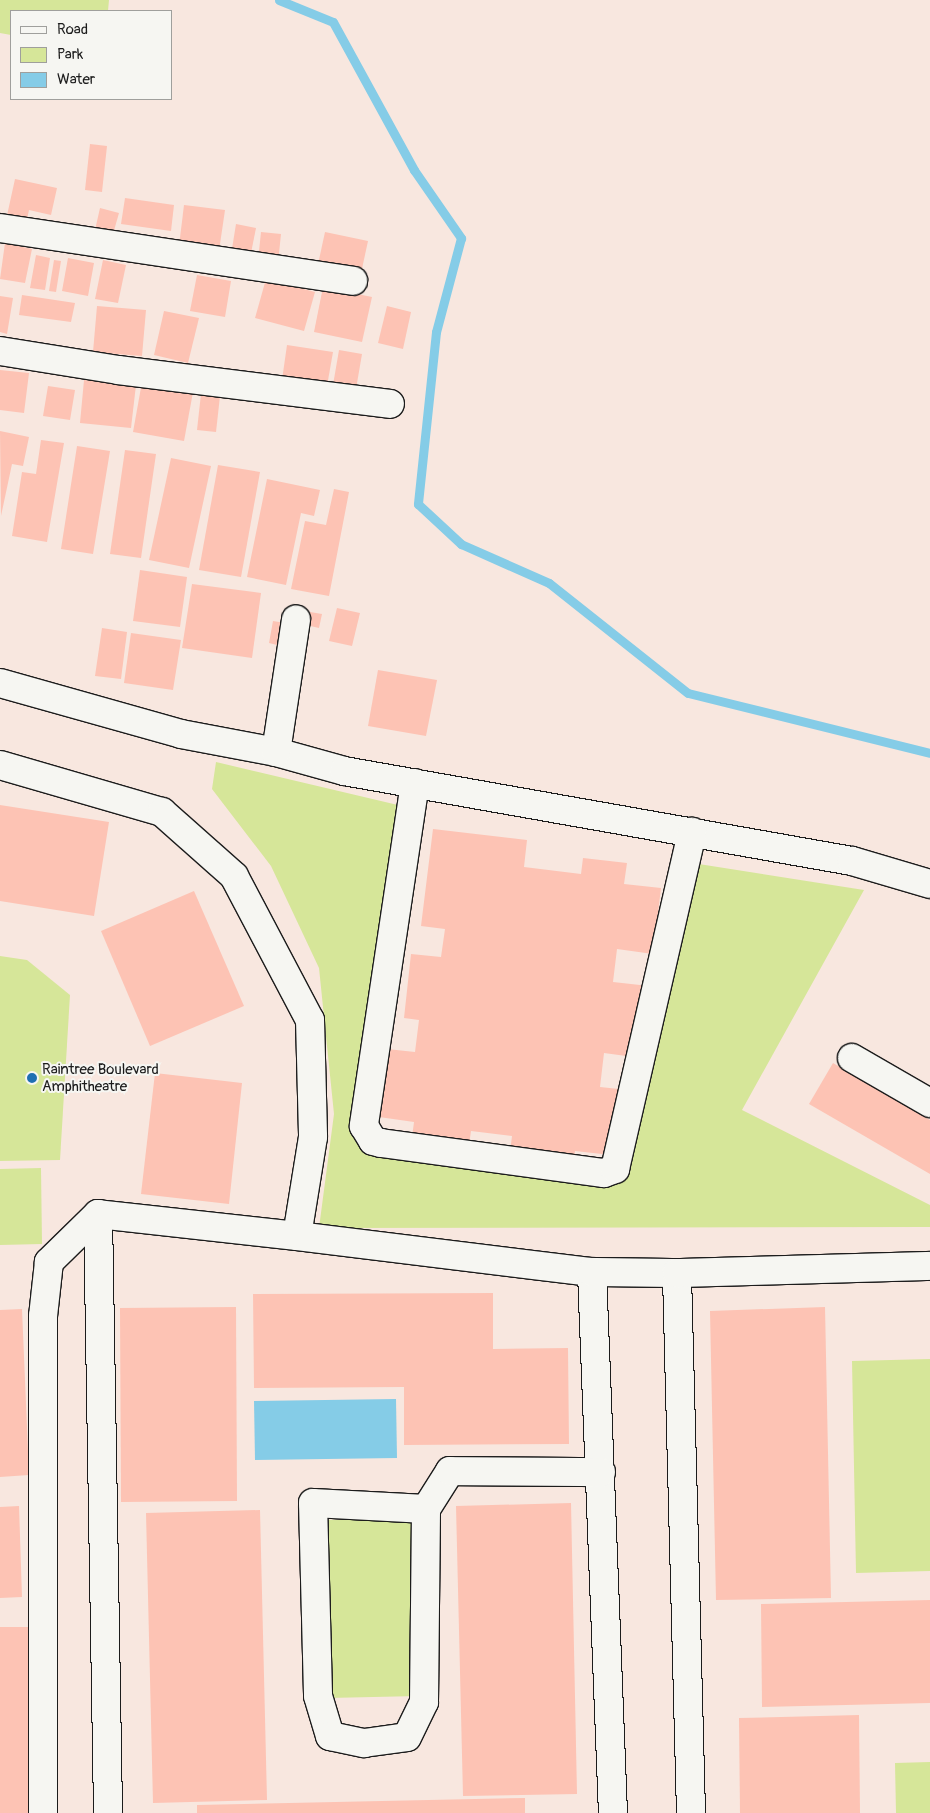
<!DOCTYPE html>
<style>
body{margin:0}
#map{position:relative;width:930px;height:1813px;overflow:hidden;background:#f8e7df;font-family:Pangolin,sans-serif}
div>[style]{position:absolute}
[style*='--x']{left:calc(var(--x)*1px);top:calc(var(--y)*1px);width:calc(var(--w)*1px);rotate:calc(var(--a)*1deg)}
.green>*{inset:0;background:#d6e699}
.water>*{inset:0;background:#85cce7}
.stream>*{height:9px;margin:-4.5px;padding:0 4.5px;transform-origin:4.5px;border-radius:4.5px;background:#85cce7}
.building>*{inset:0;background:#fdc3b4}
.roads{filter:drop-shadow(1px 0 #1c1c1c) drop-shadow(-1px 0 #1c1c1c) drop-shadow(0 1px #1c1c1c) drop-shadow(0 -1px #1c1c1c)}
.minor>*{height:28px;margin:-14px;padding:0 14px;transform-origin:14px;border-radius:14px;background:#f6f6f2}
.dots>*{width:14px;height:14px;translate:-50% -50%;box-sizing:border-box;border:2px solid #f6f6f2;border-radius:50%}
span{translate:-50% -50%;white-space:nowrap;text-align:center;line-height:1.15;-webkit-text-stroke:4px #f6f6f2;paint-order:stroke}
.poi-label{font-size:15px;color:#1c1c1c}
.left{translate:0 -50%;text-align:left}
.legend{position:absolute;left:10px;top:10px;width:162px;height:90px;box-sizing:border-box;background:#f6f6f2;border:1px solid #9f9f9c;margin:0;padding:6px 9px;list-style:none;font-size:15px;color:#1c1c1c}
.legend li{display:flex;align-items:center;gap:10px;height:25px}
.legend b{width:25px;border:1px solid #9f9f9c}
</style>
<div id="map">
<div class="green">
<div style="clip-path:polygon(0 0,109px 0,108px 11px,11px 11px,11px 35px,0 33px)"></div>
<div style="clip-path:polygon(216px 762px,419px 810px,363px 1146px,620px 1177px,686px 862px,864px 890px,742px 1110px,930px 1205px,930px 1227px,319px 1228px,334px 1114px,319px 968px,271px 866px,212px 789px)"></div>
<div style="clip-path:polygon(0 956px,27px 960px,70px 995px,60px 1160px,0 1161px)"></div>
<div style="clip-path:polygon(41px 1168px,42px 1244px,0 1245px,0 1169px)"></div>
<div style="clip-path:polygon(930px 1359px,930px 1571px,856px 1573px,852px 1361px)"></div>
<div style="clip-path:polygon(415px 1518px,419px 1696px,328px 1698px,325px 1520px)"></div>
<div style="clip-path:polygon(930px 1762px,930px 1813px,896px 1813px,895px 1763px)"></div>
</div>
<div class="water">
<div style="clip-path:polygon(396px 1399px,397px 1458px,255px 1460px,254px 1401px)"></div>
</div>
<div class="stream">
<div style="--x:279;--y:0;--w:58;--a:22.2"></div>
<div style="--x:333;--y:22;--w:169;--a:61.3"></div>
<div style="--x:414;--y:170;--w:83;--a:55.3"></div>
<div style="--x:461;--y:238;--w:97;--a:104.9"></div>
<div style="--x:436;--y:332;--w:173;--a:96"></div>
<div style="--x:418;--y:504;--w:59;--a:42.9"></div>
<div style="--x:461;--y:544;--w:96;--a:23.9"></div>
<div style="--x:549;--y:583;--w:177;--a:38.4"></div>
<div style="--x:688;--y:693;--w:249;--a:13.9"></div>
</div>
<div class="building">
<div style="clip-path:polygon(90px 144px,107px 146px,102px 192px,85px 190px)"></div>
<div style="clip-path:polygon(15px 179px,57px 188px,51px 215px,29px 210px,26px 224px,6px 220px)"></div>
<div style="clip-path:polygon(125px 198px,174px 205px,171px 231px,121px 224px)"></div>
<div style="clip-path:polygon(184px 205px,225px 210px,219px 251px,179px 246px)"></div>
<div style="clip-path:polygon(100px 208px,119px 213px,113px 234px,95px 230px)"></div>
<div style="clip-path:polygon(236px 224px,256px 228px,250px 258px,231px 255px)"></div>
<div style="clip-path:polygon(261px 232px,281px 234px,278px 263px,258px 261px)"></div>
<div style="clip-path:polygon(325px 232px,368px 241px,360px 278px,317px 269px)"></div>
<div style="clip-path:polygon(5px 243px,32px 249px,25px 283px,0 279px)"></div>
<div style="clip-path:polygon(36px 255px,50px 258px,45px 290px,30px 288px)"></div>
<div style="clip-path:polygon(68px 258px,94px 263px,88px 296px,62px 291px)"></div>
<div style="clip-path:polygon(54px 260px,61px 261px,56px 292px,49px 291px)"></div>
<div style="clip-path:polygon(103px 260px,126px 265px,118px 303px,95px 299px)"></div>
<div style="clip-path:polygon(197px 275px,231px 281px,225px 317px,190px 311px)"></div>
<div style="clip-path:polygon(266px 279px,315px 292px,304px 331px,255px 318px)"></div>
<div style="clip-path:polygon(323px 287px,372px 297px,362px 342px,314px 332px)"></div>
<div style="clip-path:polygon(22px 295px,75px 303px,71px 322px,19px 315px)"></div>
<div style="clip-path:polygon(0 296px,13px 298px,7px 334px,0 332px)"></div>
<div style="clip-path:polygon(97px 306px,146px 310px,142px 356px,93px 352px)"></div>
<div style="clip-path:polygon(387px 306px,411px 312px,403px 349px,378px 343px)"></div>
<div style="clip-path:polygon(164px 311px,199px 318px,188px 363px,154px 355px)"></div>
<div style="clip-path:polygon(287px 345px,333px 352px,327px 386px,282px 380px)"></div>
<div style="clip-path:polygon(339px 350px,362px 354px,356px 389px,333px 385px)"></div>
<div style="clip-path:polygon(0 370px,29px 373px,24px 413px,0 410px)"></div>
<div style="clip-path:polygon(84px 380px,136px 385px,131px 428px,80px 423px)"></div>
<div style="clip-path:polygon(142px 382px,193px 392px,184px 441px,133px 432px)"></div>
<div style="clip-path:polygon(48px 386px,75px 390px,70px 420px,43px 416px)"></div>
<div style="clip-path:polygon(201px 394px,220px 396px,216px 432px,197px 430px)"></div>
<div style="clip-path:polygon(0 431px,29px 437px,23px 466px,12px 464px,1px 516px)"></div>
<div style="clip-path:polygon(41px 440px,64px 443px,47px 542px,12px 536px,22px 472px,36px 474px)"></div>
<div style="clip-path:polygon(77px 446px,110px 451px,93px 554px,61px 549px)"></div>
<div style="clip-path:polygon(125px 450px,156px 454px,141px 558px,110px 554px)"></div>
<div style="clip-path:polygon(171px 458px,211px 466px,189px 568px,149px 560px)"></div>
<div style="clip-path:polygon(218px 465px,260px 472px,241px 577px,199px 570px)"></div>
<div style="clip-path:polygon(267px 479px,320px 490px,314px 516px,301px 513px,286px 585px,247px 577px)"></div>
<div style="clip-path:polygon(334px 489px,349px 492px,329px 596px,291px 589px,305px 521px,326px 525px)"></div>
<div style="clip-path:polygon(140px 570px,187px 577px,180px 627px,133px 621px)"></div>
<div style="clip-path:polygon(192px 584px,261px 593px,252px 658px,182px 648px)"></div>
<div style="clip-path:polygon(337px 608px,360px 613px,352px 646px,329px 641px)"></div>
<div style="clip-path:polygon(310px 612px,322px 614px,319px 628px,306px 625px)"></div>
<div style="clip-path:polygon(273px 621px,285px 623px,281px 646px,269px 643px)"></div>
<div style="clip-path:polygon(102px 628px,127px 632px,121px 679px,95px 676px)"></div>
<div style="clip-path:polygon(131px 633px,181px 640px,173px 690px,124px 683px)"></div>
<div style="clip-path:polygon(378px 670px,437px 680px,426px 736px,368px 726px)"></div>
<div style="clip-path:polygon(0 805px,109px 822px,94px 916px,0 901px)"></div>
<div style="clip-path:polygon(433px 829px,527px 840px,524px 867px,581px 874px,583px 858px,627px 863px,624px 884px,661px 888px,653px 954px,617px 949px,613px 982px,649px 986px,641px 1058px,604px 1053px,600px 1087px,619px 1089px,611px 1155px,575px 1151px,573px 1167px,509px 1160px,512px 1136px,471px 1131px,468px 1152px,411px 1145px,414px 1122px,379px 1117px,387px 1049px,415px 1052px,419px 1020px,404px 1018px,411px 954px,441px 957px,445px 929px,421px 926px)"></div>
<div style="clip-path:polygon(194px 891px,244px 1006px,150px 1046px,101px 931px)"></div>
<div style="clip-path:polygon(833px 1063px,930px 1120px,930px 1174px,809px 1104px)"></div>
<div style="clip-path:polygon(155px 1073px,242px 1083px,229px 1204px,141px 1194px)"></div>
<div style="clip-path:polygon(493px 1293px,493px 1349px,568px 1348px,569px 1444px,404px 1445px,404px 1387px,254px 1388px,253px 1294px)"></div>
<div style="clip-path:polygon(236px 1307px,237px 1501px,121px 1502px,120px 1308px)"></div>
<div style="clip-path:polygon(825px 1307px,831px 1598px,716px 1600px,710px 1311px)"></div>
<div style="clip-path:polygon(22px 1309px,29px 1475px,0 1477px,0 1310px)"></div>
<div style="clip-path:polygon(571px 1503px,577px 1794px,463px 1796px,456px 1506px)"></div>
<div style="clip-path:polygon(19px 1506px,22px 1597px,0 1598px,0 1507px)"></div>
<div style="clip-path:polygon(260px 1510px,267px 1800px,153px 1803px,146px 1513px)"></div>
<div style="clip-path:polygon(930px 1600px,930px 1703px,762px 1707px,761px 1604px)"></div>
<div style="clip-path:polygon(0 1627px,32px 1627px,31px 1813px,0 1813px)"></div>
<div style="clip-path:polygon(859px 1715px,860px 1813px,740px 1813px,739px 1718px)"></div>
<div style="clip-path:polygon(525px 1798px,525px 1813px,197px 1813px,197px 1805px)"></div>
</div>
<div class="roads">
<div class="minor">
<div style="--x:0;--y:228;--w:357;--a:8.5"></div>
<div style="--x:0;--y:351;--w:120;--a:9.1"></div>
<div style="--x:118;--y:370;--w:274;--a:7.1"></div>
<div style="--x:0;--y:683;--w:188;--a:15.7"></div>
<div style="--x:181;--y:734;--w:97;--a:10.7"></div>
<div style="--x:276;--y:752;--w:71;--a:15.6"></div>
<div style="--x:344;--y:771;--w:516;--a:10.05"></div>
<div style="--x:852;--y:861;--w:81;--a:16.4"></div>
<div style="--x:276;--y:752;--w:134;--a:-81.4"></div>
<div style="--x:0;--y:765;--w:169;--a:16.2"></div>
<div style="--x:162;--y:812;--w:96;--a:41.6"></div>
<div style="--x:234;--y:876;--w:163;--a:62.2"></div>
<div style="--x:310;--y:1020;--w:117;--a:88.5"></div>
<div style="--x:313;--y:1137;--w:100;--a:99.2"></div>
<div style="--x:297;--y:1236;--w:200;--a:-173.7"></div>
<div style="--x:98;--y:1214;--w:69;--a:135.6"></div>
<div style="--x:49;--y:1262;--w:54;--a:96.3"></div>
<div style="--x:43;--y:1316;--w:497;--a:90"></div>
<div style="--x:415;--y:783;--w:347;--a:98.5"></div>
<div style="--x:364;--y:1126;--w:17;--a:59"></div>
<div style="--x:373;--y:1141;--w:8;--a:14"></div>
<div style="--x:381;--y:1143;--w:225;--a:7.7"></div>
<div style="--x:604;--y:1173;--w:12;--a:-20"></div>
<div style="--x:615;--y:1169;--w:346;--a:-77.1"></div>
<div style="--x:852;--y:1058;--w:90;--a:30"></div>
<div style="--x:98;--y:1214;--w:599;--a:89.04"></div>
<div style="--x:297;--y:1236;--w:297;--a:7"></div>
<div style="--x:592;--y:1272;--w:541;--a:87.78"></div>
<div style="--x:592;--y:1272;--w:85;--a:0.7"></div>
<div style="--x:426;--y:1509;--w:113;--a:-177"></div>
<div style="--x:313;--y:1503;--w:193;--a:88.5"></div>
<div style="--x:318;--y:1696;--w:42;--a:73.3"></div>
<div style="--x:330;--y:1736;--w:35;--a:12"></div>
<div style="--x:364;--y:1743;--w:43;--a:-7.9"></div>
<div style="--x:407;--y:1737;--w:39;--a:-64"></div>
<div style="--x:424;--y:1702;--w:193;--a:-89.4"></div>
<div style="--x:426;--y:1509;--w:45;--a:-57.7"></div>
<div style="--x:450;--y:1471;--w:151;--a:0.4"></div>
<div style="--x:691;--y:1813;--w:540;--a:-91.49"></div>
<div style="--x:677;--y:1273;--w:253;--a:-1.6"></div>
</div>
</div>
<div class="dots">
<div style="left:32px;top:1078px;background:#1f6fb2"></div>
</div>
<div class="poi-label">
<span class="left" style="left:42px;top:1078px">Raintree Boulevard<br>Amphitheatre</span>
</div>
<ul class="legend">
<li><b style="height:6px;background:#f6f6f2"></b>Road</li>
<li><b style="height:14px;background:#d6e699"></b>Park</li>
<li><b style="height:14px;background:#85cce7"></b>Water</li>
</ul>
</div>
